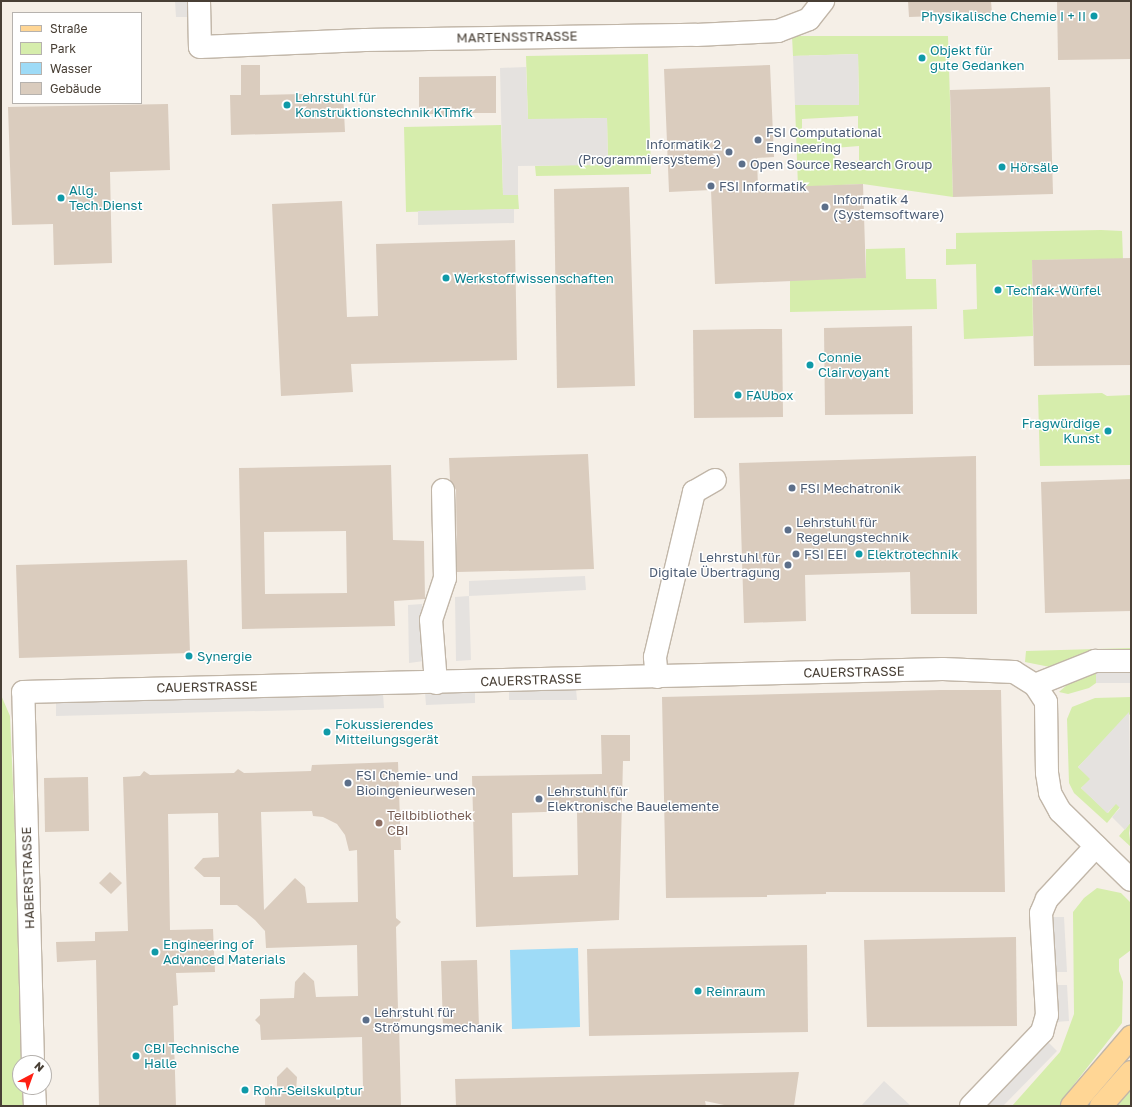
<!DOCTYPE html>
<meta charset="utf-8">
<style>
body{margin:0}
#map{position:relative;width:1132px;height:1107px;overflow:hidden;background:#f5efe7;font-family:"Golos Text",sans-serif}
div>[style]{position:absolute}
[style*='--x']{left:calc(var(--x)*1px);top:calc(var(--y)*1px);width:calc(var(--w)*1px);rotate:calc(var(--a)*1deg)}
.green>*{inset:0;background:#d6edac}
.parking>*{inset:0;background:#e5e2df}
.water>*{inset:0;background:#9edbf7}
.building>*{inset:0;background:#daccbe}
.roads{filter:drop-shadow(1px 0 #c1b6a8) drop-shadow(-1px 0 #c1b6a8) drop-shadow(0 1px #c1b6a8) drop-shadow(0 -1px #c1b6a8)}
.minor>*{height:22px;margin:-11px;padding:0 11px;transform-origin:11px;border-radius:11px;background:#fff}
.major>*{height:22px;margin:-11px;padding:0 11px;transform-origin:11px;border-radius:11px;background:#ffd695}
.dots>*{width:11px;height:11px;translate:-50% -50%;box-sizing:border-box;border:2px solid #fff;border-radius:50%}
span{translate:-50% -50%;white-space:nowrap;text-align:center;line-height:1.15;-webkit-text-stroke:3px #fff;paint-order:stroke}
.culture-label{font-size:13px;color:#0d838f}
.right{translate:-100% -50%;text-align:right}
.left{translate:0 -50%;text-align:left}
.street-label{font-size:13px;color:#483f35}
.service-label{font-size:13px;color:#4e5e75}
.education-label{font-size:13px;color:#785e54}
.frame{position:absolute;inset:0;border:2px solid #483f35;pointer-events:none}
.legend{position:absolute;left:12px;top:12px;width:130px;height:92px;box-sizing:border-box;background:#fff;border:1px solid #b6b2ae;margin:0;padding:5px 7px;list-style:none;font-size:12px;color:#483f35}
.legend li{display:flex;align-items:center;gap:8px;height:20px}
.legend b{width:20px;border:1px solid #b6b2ae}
.north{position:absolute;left:12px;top:1055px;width:40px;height:40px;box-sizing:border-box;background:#fff;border:1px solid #b6b2ae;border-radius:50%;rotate:41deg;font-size:11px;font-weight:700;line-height:16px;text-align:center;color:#483f35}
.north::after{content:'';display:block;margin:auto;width:14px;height:18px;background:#ff1f13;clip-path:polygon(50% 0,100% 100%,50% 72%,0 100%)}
</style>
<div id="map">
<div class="green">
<div style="clip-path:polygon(evenodd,792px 36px,948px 36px,953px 197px,863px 184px,798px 187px,795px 105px,859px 105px,858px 54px,793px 56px,792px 36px,858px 116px,858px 131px,802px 133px,802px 119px,858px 116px,792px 36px,859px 146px,859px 161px,835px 162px,834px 148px,859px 146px)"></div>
<div style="clip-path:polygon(648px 54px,651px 174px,536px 176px,535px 166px,608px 164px,607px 118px,528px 120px,526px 56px)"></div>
<div style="clip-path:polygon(501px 125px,503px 195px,518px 195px,519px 209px,406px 212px,404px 127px)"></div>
<div style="clip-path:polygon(1101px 230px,1122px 231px,1123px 259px,1032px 260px,1033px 336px,964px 339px,963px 310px,977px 309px,976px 264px,946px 265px,946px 249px,956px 249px,956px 233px)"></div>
<div style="clip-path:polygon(905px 248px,906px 279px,936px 279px,937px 309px,790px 312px,790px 280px,866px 278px,866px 249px)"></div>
<div style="clip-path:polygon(1102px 393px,1107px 396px,1131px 395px,1131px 465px,1040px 466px,1038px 395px)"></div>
<div style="clip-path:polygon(1131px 648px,1131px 653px,1077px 656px,1050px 667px,1025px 662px,1026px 651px)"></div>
<div style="clip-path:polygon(1096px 671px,1096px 683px,1089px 688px,1068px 694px,1059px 692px,1068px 684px)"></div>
<div style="clip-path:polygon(1px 695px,10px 716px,25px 1063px,20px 1063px,20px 1087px,27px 1087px,27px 1106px,1px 1106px)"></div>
<div style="clip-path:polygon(1131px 697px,1131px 713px,1078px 767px,1091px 779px,1081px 788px,1108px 813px,1116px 803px,1120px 807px,1107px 823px,1074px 793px,1069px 783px,1067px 719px,1072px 707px,1095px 698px)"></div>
<div style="clip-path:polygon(1131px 822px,1129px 833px,1131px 847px,1119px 836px)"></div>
<div style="clip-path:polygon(1097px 888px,1121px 893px,1131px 903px,1131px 950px,1119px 959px,1119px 971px,1123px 982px,1122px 1023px,1065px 1096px,1069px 1099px,1064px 1106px,1012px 1106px,1060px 1052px,1074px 1014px,1073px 912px,1084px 898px)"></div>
<div style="clip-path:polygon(1131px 1090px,1131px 1106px,1117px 1106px)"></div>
</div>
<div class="parking">
<div style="clip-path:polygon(175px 1px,190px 1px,190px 17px,176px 17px)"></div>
<div style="clip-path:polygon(858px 54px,859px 105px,795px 105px,793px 56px)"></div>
<div style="clip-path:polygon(526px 67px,528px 119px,607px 118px,608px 165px,518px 166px,518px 195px,503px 195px,500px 68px)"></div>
<div style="clip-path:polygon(514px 209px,514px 223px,418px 225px,418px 211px)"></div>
<div style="clip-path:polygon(585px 576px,586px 590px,469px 596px,471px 660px,456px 661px,455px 597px,469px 596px,469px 581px)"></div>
<div style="clip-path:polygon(422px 604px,424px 661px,409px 663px,408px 605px)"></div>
<div style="clip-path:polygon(1096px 671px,1131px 671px,1131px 683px,1096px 683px)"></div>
<div style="clip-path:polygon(509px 689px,576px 689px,577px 700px,509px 700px)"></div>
<div style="clip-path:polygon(475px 691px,475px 703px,426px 705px,425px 692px)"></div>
<div style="clip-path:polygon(383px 694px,384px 708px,56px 716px,56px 702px)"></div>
<div style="clip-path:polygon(1129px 712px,1131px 822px,1125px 830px,1112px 817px,1120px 808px,1116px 804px,1107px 813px,1081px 788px,1090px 779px,1078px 767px)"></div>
<div style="clip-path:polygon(1052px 917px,1064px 917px,1067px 972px,1055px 972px)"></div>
<div style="clip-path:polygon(1053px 985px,1067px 985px,1069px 1021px,1055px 1022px)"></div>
<div style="clip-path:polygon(1047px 1041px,1057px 1051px,1003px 1106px,984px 1106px)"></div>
<div style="clip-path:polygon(884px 1081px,911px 1106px,861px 1106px)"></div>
</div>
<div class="water">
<div style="clip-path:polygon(578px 948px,580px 1027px,512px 1029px,510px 950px)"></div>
</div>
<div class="building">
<div style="clip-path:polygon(908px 1px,991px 1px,992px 14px,909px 17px)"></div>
<div style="clip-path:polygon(1057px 1px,1131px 1px,1131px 59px,1058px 60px)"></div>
<div style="clip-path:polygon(241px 65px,260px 65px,260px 95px,343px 93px,345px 132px,231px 135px,230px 95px,241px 95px)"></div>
<div style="clip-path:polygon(770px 65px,774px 157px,757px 158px,758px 188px,863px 184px,866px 278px,715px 284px,711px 190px,669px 192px,664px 69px)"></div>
<div style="clip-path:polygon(496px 76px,496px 113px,469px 113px,468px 118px,441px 118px,440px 114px,419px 114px,419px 77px)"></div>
<div style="clip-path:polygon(1050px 87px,1053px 194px,953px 197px,950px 90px)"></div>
<div style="clip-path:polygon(168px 104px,170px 170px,110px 172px,112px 263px,54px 265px,53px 224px,12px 225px,8px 107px)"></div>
<div style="clip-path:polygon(629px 187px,635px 386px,557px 388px,554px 189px)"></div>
<div style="clip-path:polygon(342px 201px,347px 317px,378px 316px,376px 244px,515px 240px,517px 360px,351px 364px,353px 392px,281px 396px,272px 204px)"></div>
<div style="clip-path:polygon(1131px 258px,1131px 365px,1034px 366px,1032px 260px)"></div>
<div style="clip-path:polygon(912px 326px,913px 414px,825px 415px,824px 328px)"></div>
<div style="clip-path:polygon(760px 329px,782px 329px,783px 417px,694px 418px,693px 330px)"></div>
<div style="clip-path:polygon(588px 454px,594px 569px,457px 572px,456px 490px,450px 480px,449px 458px)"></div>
<div style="clip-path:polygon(976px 456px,977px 614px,911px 614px,910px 572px,805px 575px,806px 621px,744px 623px,739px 463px)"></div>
<div style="clip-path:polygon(evenodd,391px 465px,393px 540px,424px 541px,425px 599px,394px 601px,395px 626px,242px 629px,239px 468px,391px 465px,346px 531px,347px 593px,265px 594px,264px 532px,346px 531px)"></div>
<div style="clip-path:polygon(1131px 479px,1131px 611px,1045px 613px,1041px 482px)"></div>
<div style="clip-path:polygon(187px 560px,190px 653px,19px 658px,16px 565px)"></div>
<div style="clip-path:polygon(940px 690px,1001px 690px,1005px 892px,826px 892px,826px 894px,767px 895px,767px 897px,666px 898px,662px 697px)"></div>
<div style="clip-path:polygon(evenodd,601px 735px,630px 735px,630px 761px,623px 761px,619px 920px,476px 927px,472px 776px,602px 774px,601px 735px,577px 811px,578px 875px,513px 877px,512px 813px,577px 811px)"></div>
<div style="clip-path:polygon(evenodd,398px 762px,401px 850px,394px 850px,396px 918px,401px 922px,396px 927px,398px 1011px,403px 1016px,399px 1022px,401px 1106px,265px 1106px,265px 1093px,277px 1093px,277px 1077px,287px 1067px,297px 1077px,296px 1092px,363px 1090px,362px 1037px,261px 1040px,260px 1025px,255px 1020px,260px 1015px,260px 999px,294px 998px,295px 982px,304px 972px,314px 981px,316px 997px,358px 996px,357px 945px,266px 948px,265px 931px,255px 920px,237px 905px,220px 905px,220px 877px,204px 877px,194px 868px,203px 858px,219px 857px,218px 813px,168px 814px,170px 930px,213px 929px,215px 972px,176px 973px,178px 1005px,173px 1006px,176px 1106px,99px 1106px,96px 960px,57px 962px,56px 942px,95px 941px,95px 932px,128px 931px,123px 777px,140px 776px,144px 771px,150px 775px,234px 773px,238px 769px,244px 773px,311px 771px,312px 765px,398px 762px,312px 811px,313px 816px,323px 817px,337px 824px,345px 835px,349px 851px,357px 850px,358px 902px,307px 903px,305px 887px,295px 878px,264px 910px,261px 812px,312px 811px)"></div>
<div style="clip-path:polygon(88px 777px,89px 831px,45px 832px,44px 778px)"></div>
<div style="clip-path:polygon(110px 872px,122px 883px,111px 894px,99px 883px)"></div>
<div style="clip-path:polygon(1016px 937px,1017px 1026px,867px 1027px,864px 940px)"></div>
<div style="clip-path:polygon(807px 945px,808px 1032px,589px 1036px,587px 949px)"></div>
<div style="clip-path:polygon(477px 960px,479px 1028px,443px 1029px,441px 961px)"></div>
<div style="clip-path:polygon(799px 1072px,794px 1106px,729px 1106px,705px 1101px,706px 1106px,456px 1106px,455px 1079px)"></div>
</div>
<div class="roads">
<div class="minor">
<div style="--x:199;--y:1;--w:46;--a:88.8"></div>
<div style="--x:200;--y:47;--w:165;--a:-2.4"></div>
<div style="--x:365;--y:40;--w:331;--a:-0.9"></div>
<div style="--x:696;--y:35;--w:82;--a:-2.8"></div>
<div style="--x:778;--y:31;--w:33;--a:-21"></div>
<div style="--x:809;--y:19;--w:23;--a:-52"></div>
<div style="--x:657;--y:677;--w:20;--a:-96"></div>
<div style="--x:655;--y:657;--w:170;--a:-76.7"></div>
<div style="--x:694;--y:492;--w:24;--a:-30"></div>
<div style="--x:436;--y:683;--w:63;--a:-94.5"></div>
<div style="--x:431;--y:620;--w:44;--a:-71.6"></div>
<div style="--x:445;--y:578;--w:88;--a:-91.3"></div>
<div style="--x:1035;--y:685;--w:65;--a:-21.8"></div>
<div style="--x:1095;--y:661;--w:36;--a:0"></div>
<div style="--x:33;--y:1063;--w:371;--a:-91.5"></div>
<div style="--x:23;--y:692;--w:920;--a:-1.43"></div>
<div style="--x:943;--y:669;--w:71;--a:2.4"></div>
<div style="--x:1014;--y:672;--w:25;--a:32"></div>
<div style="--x:1035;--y:685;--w:20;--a:57"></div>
<div style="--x:1046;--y:702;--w:71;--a:89.2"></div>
<div style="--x:1047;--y:773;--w:20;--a:81"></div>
<div style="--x:1050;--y:793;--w:21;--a:61"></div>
<div style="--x:1060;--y:811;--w:99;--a:44.2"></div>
<div style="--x:34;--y:1087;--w:19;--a:87"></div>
<div style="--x:971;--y:1106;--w:103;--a:-46.2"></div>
<div style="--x:1042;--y:1032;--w:18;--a:-74"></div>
<div style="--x:1047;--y:1015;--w:102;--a:-93.4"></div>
<div style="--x:1041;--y:913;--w:15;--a:-67"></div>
<div style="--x:1047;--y:899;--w:72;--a:-47.2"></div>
</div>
<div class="major">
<div style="--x:1072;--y:1106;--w:91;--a:-49.5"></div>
<div style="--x:1101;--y:1106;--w:45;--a:-48.6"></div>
</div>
</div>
<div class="dots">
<div style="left:1094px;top:16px;background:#0f9aa8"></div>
<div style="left:922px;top:58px;background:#0f9aa8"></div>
<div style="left:287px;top:105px;background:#0f9aa8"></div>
<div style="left:758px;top:140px;background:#5c6f8a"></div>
<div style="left:729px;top:152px;background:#5c6f8a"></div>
<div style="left:742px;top:164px;background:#5c6f8a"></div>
<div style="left:1002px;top:167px;background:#0f9aa8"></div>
<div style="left:711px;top:186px;background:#5c6f8a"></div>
<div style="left:61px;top:198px;background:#0f9aa8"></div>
<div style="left:825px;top:207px;background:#5c6f8a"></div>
<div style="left:446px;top:278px;background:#0f9aa8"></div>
<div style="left:998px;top:290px;background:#0f9aa8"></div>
<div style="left:810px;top:365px;background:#0f9aa8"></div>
<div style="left:738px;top:395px;background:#0f9aa8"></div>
<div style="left:1108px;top:431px;background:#0f9aa8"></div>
<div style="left:792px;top:488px;background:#5c6f8a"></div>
<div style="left:788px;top:530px;background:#5c6f8a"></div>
<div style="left:796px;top:554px;background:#5c6f8a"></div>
<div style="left:859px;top:554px;background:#0f9aa8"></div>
<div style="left:788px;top:565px;background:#5c6f8a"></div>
<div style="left:189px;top:656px;background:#0f9aa8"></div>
<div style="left:327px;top:732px;background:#0f9aa8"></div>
<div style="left:348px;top:783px;background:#5c6f8a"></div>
<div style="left:539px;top:799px;background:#5c6f8a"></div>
<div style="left:379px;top:823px;background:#8d6e63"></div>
<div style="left:155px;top:952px;background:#0f9aa8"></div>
<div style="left:698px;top:991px;background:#0f9aa8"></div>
<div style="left:366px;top:1020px;background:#5c6f8a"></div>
<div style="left:136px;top:1056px;background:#0f9aa8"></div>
<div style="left:245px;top:1090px;background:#0f9aa8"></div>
</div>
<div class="culture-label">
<span class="right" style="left:1086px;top:16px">Physikalische Chemie I + II</span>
<span class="left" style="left:930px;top:58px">Objekt für<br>gute Gedanken</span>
<span class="left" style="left:295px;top:105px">Lehrstuhl für<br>Konstruktionstechnik KTmfk</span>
<span class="left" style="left:1010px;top:167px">Hörsäle</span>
<span class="left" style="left:69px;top:198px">Allg.<br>Tech.Dienst</span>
<span class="left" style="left:454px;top:278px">Werkstoffwissenschaften</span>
<span class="left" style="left:1006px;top:290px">Techfak-Würfel</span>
<span class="left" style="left:818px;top:365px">Connie<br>Clairvoyant</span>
<span class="left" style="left:746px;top:395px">FAUbox</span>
<span class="right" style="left:1100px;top:431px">Fragwürdige<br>Kunst</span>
<span class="left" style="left:867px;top:554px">Elektrotechnik</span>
<span class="left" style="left:197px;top:656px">Synergie</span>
<span class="left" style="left:335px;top:732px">Fokussierendes<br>Mitteilungsgerät</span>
<span class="left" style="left:163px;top:952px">Engineering of<br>Advanced Materials</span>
<span class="left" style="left:706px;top:991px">Reinraum</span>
<span class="left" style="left:144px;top:1056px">CBI Technische<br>Halle</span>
<span class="left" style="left:253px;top:1090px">Rohr-Seilskulptur</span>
</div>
<div class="street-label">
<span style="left:517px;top:37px;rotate:-1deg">MARTENSSTRASSE</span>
<span style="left:854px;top:672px;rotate:-1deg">CAUERSTRASSE</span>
<span style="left:531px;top:680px;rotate:-2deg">CAUERSTRASSE</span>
<span style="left:207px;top:687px;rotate:-1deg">CAUERSTRASSE</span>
<span style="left:28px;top:878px;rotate:-92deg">HABERSTRASSE</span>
</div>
<div class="service-label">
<span class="left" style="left:766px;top:140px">FSI Computational<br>Engineering</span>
<span class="right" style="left:721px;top:152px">Informatik 2<br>(Programmiersysteme)</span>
<span class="left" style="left:750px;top:164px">Open Source Research Group</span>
<span class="left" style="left:719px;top:186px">FSI Informatik</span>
<span class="left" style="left:833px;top:207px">Informatik 4<br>(Systemsoftware)</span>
<span class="left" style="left:800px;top:488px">FSI Mechatronik</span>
<span class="left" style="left:796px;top:530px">Lehrstuhl für<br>Regelungstechnik</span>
<span class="left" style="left:804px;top:554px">FSI EEI</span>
<span class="right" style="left:780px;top:565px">Lehrstuhl für<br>Digitale Übertragung</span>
<span class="left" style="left:356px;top:783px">FSI Chemie- und<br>Bioingenieurwesen</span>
<span class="left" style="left:547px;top:799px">Lehrstuhl für<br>Elektronische Bauelemente</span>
<span class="left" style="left:374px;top:1020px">Lehrstuhl für<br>Strömungsmechanik</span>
</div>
<div class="education-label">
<span class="left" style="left:387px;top:823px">Teilbibliothek<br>CBI</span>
</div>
<div class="frame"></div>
<ul class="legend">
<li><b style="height:5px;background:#ffd695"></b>Straße</li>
<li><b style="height:11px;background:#d6edac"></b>Park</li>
<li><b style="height:11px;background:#9edbf7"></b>Wasser</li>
<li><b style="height:11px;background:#daccbe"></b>Gebäude</li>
</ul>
<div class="north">N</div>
</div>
